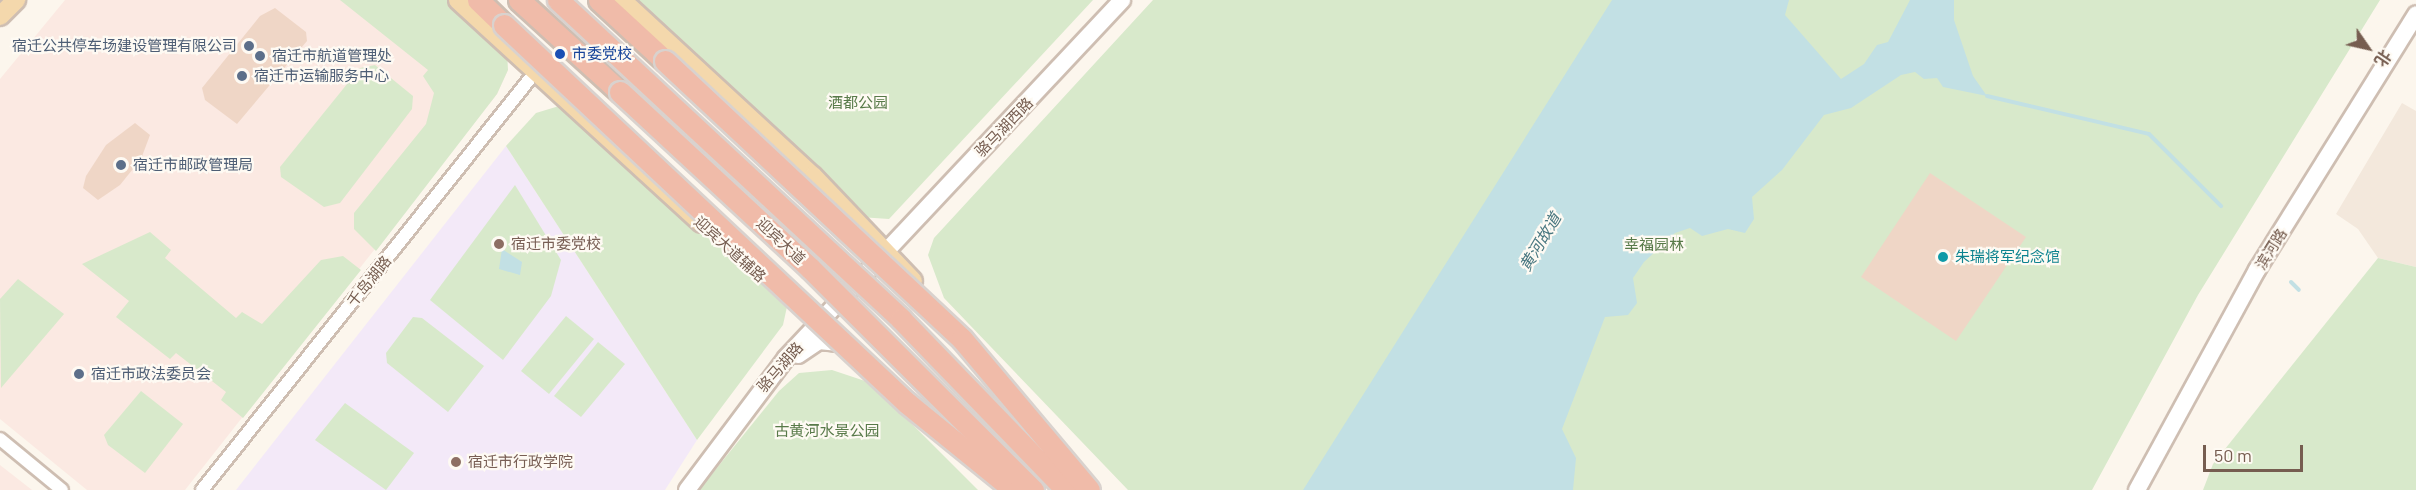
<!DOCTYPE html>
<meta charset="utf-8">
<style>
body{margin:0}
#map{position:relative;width:2416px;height:490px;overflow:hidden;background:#fcf6ed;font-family:Barlow,"Noto Sans SC",sans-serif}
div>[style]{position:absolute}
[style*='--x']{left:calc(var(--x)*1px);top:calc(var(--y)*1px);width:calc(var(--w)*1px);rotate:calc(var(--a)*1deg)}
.residential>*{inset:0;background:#f3e8dc}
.commercial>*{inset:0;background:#fbe9e2}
.education>*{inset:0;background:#f3e9f8}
.green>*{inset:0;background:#d8e9cb}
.water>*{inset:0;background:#c2e0e4}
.stream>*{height:4px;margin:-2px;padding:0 2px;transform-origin:2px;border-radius:2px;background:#c2e0e4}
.building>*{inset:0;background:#efd6c6}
.roads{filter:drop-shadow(2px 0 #cebeb2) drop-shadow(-2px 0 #cebeb2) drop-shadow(0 2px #cebeb2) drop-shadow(0 -2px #cebeb2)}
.street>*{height:12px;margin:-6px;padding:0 6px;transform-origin:6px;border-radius:6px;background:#fff}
.secondary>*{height:16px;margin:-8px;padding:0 8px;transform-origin:8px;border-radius:8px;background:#fff}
.primary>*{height:18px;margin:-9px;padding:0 9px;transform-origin:9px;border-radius:9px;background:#f4d8ac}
.highway>*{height:21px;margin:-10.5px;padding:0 10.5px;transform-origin:10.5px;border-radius:10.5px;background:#f0bba9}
.bridges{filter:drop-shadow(2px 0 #d9d2ce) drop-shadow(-2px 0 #d9d2ce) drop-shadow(0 2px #d9d2ce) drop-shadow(0 -2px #d9d2ce)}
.highway-bridge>*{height:21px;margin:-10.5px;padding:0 10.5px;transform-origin:10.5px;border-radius:10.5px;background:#f0bba9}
.dots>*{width:16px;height:16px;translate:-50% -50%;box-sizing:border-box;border:3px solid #fefaf3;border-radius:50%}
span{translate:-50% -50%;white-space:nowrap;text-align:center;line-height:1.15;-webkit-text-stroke:4.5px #fefaf3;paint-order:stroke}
.service-label{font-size:15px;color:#4e5e75}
.right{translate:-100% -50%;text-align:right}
.left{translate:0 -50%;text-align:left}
.transit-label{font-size:15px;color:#164399}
.park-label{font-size:15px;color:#587a49}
.street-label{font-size:15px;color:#765d50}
.education-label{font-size:15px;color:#785e54}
.culture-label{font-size:15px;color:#0d838f}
.water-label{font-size:16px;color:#487780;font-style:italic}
.north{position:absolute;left:2338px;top:18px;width:60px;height:60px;-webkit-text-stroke:4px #fefaf3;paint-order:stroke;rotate:124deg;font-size:16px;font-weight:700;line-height:24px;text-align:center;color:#765d50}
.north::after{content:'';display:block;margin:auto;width:21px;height:27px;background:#765d50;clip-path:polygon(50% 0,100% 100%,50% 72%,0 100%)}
.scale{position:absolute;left:2203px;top:445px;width:100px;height:27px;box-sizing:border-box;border:3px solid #765d50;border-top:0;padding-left:8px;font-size:18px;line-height:21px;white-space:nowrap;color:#765d50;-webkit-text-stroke:4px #fefaf3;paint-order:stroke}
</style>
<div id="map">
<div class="residential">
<div style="clip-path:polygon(2402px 103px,2416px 111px,2416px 267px,2378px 258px,2358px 229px,2336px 214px)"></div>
</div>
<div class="commercial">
<div style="clip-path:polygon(65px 0,472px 0,508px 70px,497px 94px,185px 490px,87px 490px,0 419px,0 79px)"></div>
<div style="clip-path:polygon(0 465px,32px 490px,0 490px)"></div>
</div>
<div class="education">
<div style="clip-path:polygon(506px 146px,697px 440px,665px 490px,236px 490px)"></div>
</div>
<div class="green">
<div style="clip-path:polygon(340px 0,472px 0,507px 51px,508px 70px,497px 94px,376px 251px,354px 229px,354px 213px,426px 124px,434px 93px,423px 76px,428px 70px)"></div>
<div style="clip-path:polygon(593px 0,1093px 0,889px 219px,830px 215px)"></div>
<div style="clip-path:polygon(1153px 0,2380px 0,2198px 295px,2092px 490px,1128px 490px,944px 298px,928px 255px,934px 238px)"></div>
<div style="clip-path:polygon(375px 65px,413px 96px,412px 109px,340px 203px,324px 207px,281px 177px,280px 167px,360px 68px)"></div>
<div style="clip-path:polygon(569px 103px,788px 302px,783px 325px,697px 440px,506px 146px,536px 113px)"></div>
<div style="clip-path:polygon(515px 185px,561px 260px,551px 296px,503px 360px,430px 300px)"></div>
<div style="clip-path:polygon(150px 232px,171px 250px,165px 258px,236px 318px,242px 312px,262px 324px,321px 260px,343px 256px,361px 270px,243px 418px,221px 400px,226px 392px,176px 353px,170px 359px,116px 317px,129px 301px,82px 264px)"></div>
<div style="clip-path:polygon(2378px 258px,2416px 267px,2416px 490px,2203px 490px,2213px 464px)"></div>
<div style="clip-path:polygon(18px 279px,64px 314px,1px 388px,0 299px)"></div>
<div style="clip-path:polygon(566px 316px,594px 339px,549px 394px,521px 371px)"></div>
<div style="clip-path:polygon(413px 317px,422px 318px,484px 366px,448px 412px,387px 363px,386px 353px)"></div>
<div style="clip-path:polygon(598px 342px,625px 364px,581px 417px,554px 396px)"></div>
<div style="clip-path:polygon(832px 370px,871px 383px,978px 490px,699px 490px,779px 391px,799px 373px)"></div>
<div style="clip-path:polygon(141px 391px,183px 424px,145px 473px,108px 445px,104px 435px)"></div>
<div style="clip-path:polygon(345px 403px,414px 453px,386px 490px,315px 440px)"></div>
</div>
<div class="water">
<div style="clip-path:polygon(1612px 0,1789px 0,1785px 15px,1841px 79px,1864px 64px,1877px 45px,1888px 42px,1910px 0,1954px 0,1954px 20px,1973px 76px,1987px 96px,1943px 87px,1937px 78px,1924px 79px,1915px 72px,1901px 75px,1851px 108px,1824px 115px,1782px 170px,1752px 197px,1754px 219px,1745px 233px,1728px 229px,1702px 236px,1690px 228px,1675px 233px,1644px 262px,1633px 278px,1637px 303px,1628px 315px,1605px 317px,1562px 429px,1576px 458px,1573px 490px,1303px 490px)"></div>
<div style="clip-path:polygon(502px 249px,522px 262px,520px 275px,499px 269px)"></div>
</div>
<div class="stream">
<div style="--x:1987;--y:96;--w:166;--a:13.2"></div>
<div style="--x:2149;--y:134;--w:102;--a:45"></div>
<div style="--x:2291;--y:282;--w:11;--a:45"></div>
</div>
<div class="building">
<div style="clip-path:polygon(275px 8px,306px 32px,307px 41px,237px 124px,205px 100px,202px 88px,260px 16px)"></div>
<div style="clip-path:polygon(135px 123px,150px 135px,141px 159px,120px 185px,98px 200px,83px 188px,86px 176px,106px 145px)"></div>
<div style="clip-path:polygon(1930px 173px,2026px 237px,1956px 341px,1861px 277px)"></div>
</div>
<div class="roads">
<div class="street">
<div style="--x:0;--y:439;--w:80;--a:39.4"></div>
<div style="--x:202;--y:490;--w:536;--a:-51.44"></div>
</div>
<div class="secondary">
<div style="--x:798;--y:355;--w:25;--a:-34"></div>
<div style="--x:819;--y:341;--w:27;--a:6"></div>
<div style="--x:687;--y:490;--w:165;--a:-53.1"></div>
<div style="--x:786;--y:358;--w:491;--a:-46.8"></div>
<div style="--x:2137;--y:490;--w:251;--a:-61.4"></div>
<div style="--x:2257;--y:270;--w:301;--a:-58.1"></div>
</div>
<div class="primary">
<div style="--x:458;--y:0;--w:330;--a:42.5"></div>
<div style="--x:622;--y:0;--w:260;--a:42.7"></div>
<div style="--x:813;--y:176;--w:145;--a:46.4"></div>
<div style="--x:0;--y:16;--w:23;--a:-45"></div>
</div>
<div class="highway">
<div style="--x:478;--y:0;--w:36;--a:44"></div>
<div style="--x:519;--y:0;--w:137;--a:42.3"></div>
<div style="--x:599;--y:0;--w:90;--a:42.7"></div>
</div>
</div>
<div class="bridges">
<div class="highway-bridge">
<div style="--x:558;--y:0;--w:468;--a:42.9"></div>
<div style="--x:901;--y:319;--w:238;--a:46"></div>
<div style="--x:504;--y:25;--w:553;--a:43.17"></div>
<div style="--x:907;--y:403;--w:138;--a:39.1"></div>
<div style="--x:665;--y:61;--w:407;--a:43.1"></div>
<div style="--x:962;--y:339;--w:197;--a:49.9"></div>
<div style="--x:620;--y:92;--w:259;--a:42.8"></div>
<div style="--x:810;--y:268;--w:315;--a:44.9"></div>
</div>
</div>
<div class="dots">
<div style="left:249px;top:46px;background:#5c6f8a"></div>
<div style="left:560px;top:54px;background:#1a4fb4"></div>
<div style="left:260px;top:56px;background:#5c6f8a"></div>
<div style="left:242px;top:76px;background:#5c6f8a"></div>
<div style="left:121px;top:165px;background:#5c6f8a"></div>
<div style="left:499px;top:244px;background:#8d6e63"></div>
<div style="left:1943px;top:257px;background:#0f9aa8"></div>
<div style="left:79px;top:374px;background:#5c6f8a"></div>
<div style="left:456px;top:462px;background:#8d6e63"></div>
</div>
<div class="service-label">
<span class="right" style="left:237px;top:46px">宿迁公共停车场建设管理有限公司</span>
<span class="left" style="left:272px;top:56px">宿迁市航道管理处</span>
<span class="left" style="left:254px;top:76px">宿迁市运输服务中心</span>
<span class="left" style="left:133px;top:165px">宿迁市邮政管理局</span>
<span class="left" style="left:91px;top:374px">宿迁市政法委员会</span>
</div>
<div class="transit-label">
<span class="left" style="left:572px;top:54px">市委党校</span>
</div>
<div class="park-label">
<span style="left:858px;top:103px">酒都公园</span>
<span style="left:1654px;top:245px">幸福园林</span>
<span style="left:827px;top:431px">古黄河水景公园</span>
</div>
<div class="street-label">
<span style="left:1004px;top:127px;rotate:-46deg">骆马湖西路</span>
<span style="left:781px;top:241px;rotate:43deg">迎宾大道</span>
<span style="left:730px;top:249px;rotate:42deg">迎宾大道辅路</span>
<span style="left:2271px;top:249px;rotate:-58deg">滨河路</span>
<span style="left:369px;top:281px;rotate:-51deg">千岛湖路</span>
<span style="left:780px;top:367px;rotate:-49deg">骆马湖路</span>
</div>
<div class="education-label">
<span class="left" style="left:511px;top:244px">宿迁市委党校</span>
<span class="left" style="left:468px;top:462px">宿迁市行政学院</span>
</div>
<div class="culture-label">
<span class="left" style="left:1955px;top:257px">朱瑞将军纪念馆</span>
</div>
<div class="water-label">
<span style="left:1540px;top:242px;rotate:-59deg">黄河故道</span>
</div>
<div class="north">北</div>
<div class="scale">50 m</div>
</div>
